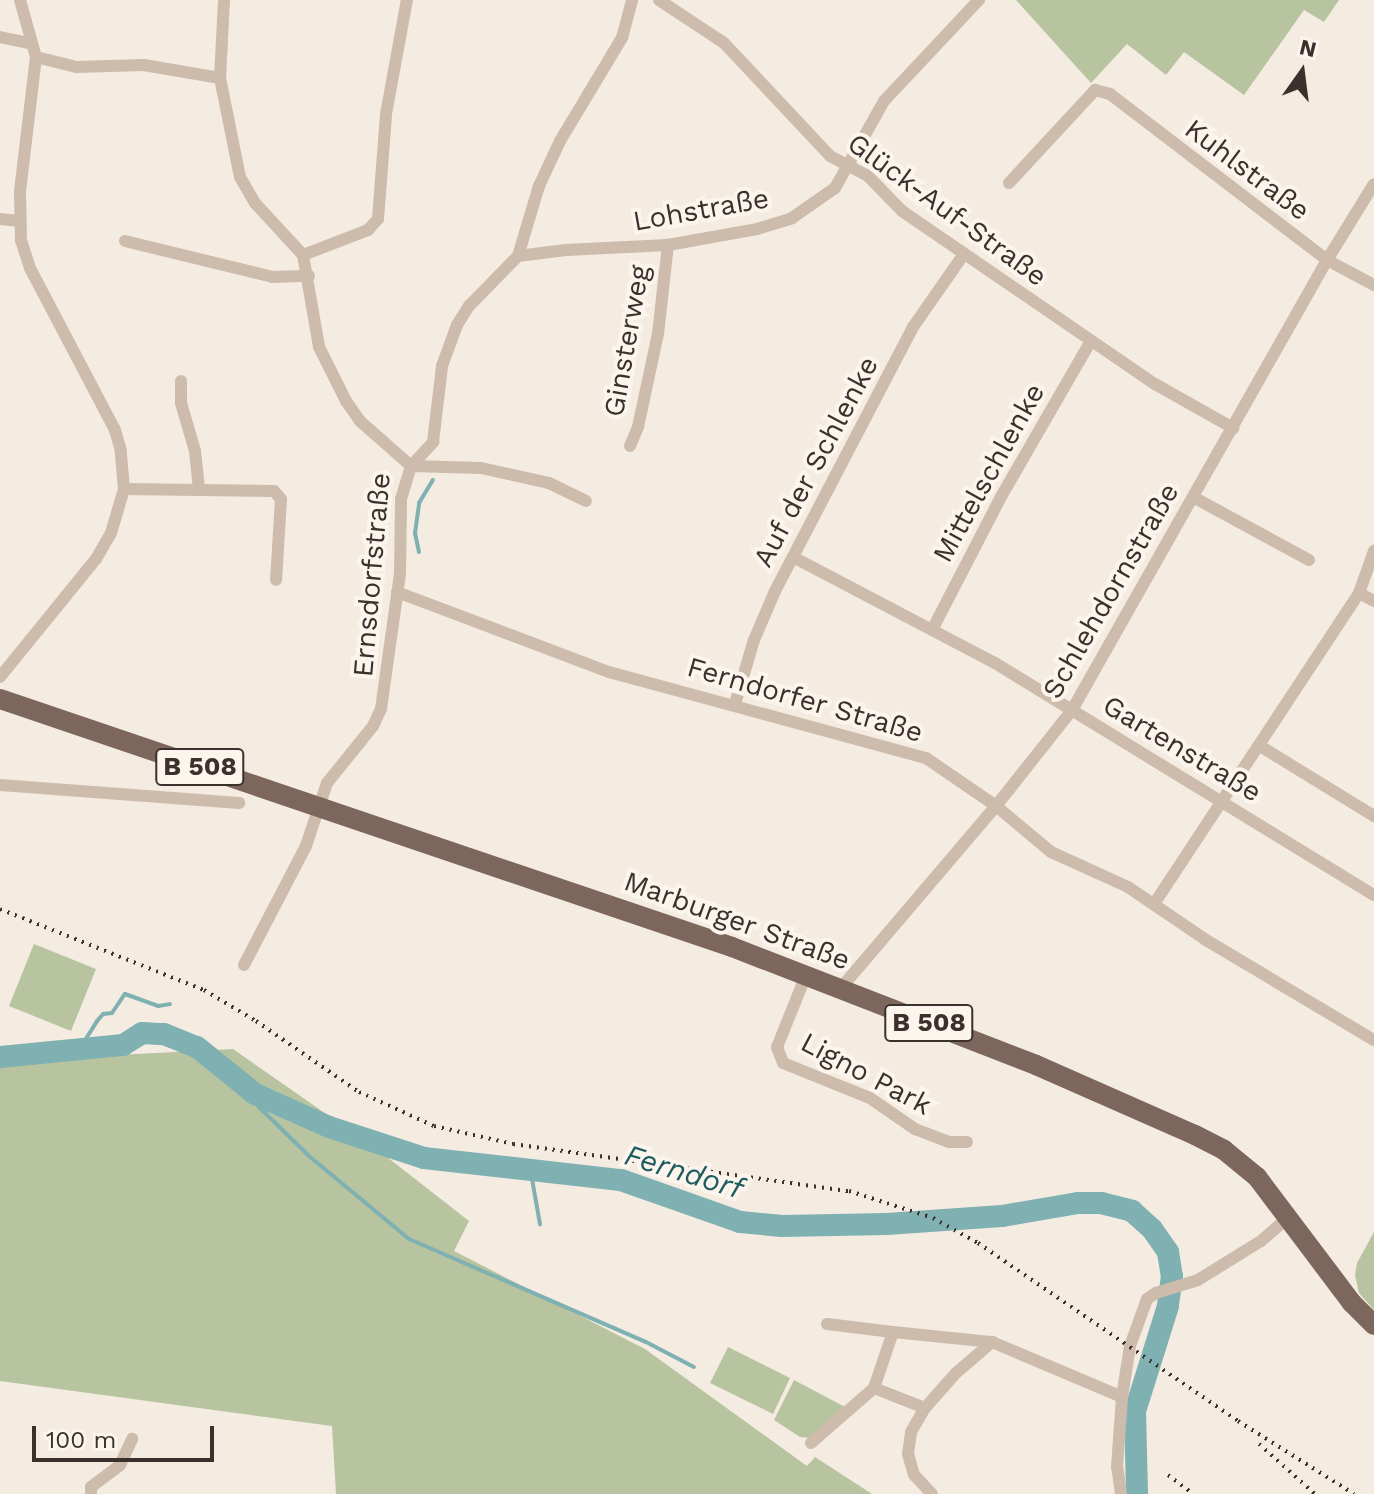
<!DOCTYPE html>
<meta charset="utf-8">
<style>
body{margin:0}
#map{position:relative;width:1374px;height:1494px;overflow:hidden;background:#f4ebe1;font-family:"Work Sans",sans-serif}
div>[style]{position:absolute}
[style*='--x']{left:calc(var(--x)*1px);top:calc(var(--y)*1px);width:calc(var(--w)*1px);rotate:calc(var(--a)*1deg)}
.green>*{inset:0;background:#b8c4a0}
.stream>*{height:4px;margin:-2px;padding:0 2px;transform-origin:2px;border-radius:2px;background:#7fb0b2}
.river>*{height:22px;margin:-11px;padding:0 11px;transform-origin:11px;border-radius:11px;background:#7fb0b2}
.minor>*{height:12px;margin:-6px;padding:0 6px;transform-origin:6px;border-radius:6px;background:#cdbbac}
.primary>*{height:20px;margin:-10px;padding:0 10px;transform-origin:10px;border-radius:10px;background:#7d675c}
.rail>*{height:4px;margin-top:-2px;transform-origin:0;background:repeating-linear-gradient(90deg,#3b302b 0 2px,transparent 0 8px)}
span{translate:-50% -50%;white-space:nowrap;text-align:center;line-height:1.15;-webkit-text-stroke:8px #fbf5ee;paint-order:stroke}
.shield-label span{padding:2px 6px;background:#fbf5ee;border:2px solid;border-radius:6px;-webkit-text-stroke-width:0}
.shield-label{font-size:26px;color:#3b302b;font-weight:700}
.street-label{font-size:28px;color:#3b302b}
.water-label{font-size:30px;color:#1f5a5e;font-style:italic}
.north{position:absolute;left:1262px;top:32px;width:80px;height:80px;-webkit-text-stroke:6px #fbf5ee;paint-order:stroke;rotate:14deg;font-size:22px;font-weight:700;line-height:32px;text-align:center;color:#3b302b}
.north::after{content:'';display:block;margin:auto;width:28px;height:36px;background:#3b302b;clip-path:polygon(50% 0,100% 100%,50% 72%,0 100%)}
.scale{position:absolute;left:32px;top:1426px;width:182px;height:36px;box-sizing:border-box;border:4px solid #3b302b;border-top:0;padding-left:10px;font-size:24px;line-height:28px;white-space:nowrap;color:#3b302b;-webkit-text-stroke:6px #fbf5ee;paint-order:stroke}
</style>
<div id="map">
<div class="green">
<div style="clip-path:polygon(1016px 0,1339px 0,1324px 22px,1304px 10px,1244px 95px,1184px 52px,1166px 75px,1127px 44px,1091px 83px)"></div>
<div style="clip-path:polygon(34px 944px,96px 969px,71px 1031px,9px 1006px)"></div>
<div style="clip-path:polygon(233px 1049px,378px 1150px,469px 1221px,454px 1251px,645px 1349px,807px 1466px,815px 1457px,872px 1494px,336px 1494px,332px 1426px,0 1381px,0 1061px)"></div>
<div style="clip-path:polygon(1374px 1232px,1374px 1310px,1359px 1293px,1355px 1275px,1357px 1263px)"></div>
<div style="clip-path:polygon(728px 1347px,790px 1378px,773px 1414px,710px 1383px)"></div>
<div style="clip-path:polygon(794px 1380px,847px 1408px,811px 1438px,800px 1437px,774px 1420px)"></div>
</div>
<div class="stream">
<div style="--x:419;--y:552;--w:19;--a:-102"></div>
<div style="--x:415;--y:533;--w:30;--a:-82"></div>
<div style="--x:419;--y:503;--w:27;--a:-59"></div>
<div style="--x:79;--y:1050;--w:34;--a:-58"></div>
<div style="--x:97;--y:1021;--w:9;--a:-49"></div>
<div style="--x:103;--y:1014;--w:9;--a:-6"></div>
<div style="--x:112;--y:1013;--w:23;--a:-56"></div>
<div style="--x:125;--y:994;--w:35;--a:20"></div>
<div style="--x:158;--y:1006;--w:12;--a:-9"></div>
<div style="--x:255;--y:1094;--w:14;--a:73"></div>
<div style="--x:259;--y:1107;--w:70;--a:44.4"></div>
<div style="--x:309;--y:1156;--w:130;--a:39.7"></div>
<div style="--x:409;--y:1239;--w:258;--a:23.5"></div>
<div style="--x:646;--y:1342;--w:54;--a:27.5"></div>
<div style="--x:524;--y:1168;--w:14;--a:54"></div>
<div style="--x:532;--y:1179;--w:46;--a:79.9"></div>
</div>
<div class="river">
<div style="--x:0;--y:1057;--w:124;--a:-5.6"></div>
<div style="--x:123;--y:1045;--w:22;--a:-32"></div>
<div style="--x:142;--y:1033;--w:22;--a:3"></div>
<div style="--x:164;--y:1034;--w:35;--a:22"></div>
<div style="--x:197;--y:1047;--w:75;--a:39"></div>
<div style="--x:255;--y:1094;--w:81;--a:24"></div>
<div style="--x:329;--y:1127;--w:100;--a:18.1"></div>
<div style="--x:424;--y:1158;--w:198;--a:6.4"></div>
<div style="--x:621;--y:1180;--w:126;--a:19.4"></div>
<div style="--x:740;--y:1222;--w:42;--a:5.4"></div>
<div style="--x:782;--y:1226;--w:105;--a:-1.1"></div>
<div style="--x:887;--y:1224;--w:115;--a:-4"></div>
<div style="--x:1002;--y:1216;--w:77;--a:-9.7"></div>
<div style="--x:1078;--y:1203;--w:23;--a:0"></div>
<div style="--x:1101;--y:1203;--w:32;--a:14"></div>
<div style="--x:1132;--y:1211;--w:27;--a:42"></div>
<div style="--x:1152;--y:1229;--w:28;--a:55"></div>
<div style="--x:1168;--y:1252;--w:24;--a:81"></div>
<div style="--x:1172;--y:1276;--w:30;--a:98"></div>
<div style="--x:1168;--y:1306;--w:110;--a:107.4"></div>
<div style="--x:1135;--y:1411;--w:83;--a:88.6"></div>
</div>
<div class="minor">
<div style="--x:224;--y:0;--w:78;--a:92.9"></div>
<div style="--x:220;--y:78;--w:101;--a:78.6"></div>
<div style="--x:240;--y:177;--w:30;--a:60"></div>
<div style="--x:255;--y:203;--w:71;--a:47.3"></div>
<div style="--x:303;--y:255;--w:93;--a:80.1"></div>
<div style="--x:319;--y:347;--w:60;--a:63.4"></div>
<div style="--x:346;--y:401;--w:24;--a:55"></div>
<div style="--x:360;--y:421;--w:68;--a:41.4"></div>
<div style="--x:659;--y:0;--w:78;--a:33.5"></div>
<div style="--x:724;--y:43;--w:155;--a:46.8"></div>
<div style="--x:830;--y:156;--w:43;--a:27.8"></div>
<div style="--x:868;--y:176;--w:49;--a:45.8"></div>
<div style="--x:902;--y:211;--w:306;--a:34.4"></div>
<div style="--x:1155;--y:384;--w:90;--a:29.4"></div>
<div style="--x:0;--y:37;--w:30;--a:12"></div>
<div style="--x:36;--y:57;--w:41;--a:14"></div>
<div style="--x:76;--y:67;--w:68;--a:-1.7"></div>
<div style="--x:144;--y:65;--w:77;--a:9.7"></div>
<div style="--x:1009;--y:183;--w:127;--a:-47.2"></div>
<div style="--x:1095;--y:90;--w:16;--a:15"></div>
<div style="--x:1110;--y:94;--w:273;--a:37.4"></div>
<div style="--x:1327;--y:260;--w:53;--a:28"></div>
<div style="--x:0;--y:219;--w:20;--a:6"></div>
<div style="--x:125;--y:241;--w:152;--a:13.7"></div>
<div style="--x:273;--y:277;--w:36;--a:-2"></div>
<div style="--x:303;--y:255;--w:70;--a:-21"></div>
<div style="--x:368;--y:230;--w:15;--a:-48"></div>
<div style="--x:378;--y:219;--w:105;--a:-85.6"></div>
<div style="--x:386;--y:114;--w:116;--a:-79.6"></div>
<div style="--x:518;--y:256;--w:48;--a:-7.1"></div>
<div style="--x:566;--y:250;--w:102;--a:-2.8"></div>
<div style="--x:668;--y:245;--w:90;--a:-10.2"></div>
<div style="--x:757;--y:229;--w:37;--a:-17"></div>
<div style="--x:792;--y:218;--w:52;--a:-34.9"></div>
<div style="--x:835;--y:188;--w:100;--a:-60.6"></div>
<div style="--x:884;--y:101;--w:139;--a:-46.8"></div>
<div style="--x:181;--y:381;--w:22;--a:90"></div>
<div style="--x:181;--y:403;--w:50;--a:73.7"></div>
<div style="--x:195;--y:451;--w:38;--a:84"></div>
<div style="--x:630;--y:446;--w:21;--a:-67"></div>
<div style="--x:638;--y:427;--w:95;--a:-77.9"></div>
<div style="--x:658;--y:334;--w:90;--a:-83.6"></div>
<div style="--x:411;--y:466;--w:33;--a:-47"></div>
<div style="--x:433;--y:442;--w:77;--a:-83.2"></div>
<div style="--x:442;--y:366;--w:44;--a:-69.9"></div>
<div style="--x:457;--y:325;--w:22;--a:-58"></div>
<div style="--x:469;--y:306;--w:70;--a:-45.6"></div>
<div style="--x:518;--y:256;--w:73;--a:-73.3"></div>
<div style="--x:539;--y:186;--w:50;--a:-65"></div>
<div style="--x:560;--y:141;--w:120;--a:-59"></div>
<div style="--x:622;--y:38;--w:39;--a:-75"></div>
<div style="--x:411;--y:466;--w:70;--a:1.6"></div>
<div style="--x:481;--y:468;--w:70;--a:12.4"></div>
<div style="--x:549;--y:483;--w:41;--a:25.9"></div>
<div style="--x:124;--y:489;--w:150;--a:0.8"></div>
<div style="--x:274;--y:491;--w:11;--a:49"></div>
<div style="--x:281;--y:499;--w:81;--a:93.5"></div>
<div style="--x:1193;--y:497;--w:132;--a:28.5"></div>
<div style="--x:793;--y:557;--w:228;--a:27.7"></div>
<div style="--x:995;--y:663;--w:444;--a:31.5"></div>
<div style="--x:397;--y:592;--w:227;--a:20.7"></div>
<div style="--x:609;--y:672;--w:328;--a:15.2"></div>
<div style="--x:926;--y:758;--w:85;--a:34.4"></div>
<div style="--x:996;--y:806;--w:72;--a:39.9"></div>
<div style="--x:1051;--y:852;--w:85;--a:24.4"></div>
<div style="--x:1128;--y:887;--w:94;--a:34.2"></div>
<div style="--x:1206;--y:940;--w:196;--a:30.8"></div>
<div style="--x:1359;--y:593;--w:17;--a:28"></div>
<div style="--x:932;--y:630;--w:152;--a:-62.6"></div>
<div style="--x:1002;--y:495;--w:178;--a:-60"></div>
<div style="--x:0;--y:677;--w:152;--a:-50.9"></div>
<div style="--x:96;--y:559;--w:30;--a:-60"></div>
<div style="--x:111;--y:533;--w:46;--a:-73.5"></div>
<div style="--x:124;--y:489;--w:38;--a:-95"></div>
<div style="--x:121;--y:451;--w:22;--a:-106"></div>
<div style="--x:115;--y:430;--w:183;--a:-117.7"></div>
<div style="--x:30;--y:268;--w:29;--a:-108"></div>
<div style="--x:21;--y:240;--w:49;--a:-91.2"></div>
<div style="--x:20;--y:191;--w:135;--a:-83.2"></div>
<div style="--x:36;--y:57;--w:59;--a:-105.7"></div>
<div style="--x:735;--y:704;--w:67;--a:-73.5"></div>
<div style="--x:754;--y:640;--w:53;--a:-66.8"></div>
<div style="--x:775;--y:591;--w:298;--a:-62.4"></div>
<div style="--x:913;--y:327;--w:89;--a:-55.1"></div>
<div style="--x:1260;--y:746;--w:134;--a:31.6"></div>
<div style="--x:0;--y:785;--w:240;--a:4.3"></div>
<div style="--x:1154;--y:904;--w:372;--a:-56.6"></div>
<div style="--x:1359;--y:593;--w:45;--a:-70.3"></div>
<div style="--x:244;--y:965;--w:134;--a:-62.5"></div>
<div style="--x:306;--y:846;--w:66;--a:-71.6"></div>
<div style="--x:327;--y:783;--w:73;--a:-51.1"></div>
<div style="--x:373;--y:726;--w:19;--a:-65"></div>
<div style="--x:381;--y:709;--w:136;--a:-82"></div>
<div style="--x:400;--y:574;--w:75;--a:-89.2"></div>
<div style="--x:401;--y:499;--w:34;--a:-73"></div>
<div style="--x:806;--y:975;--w:78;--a:111.9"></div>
<div style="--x:777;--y:1047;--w:17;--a:69"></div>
<div style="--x:783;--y:1063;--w:94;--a:21.9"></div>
<div style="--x:870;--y:1098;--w:55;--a:34.6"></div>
<div style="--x:915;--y:1129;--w:36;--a:21"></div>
<div style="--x:949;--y:1142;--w:18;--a:0"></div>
<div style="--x:841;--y:988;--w:239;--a:-49.6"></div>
<div style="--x:996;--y:806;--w:122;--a:-51.6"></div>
<div style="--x:1072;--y:710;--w:517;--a:-60.46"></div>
<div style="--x:1327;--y:260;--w:89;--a:-58.3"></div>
<div style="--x:827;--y:1324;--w:66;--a:6.9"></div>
<div style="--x:874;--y:1388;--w:55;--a:21.4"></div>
<div style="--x:811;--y:1443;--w:84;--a:-41.1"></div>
<div style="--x:874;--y:1388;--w:59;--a:-71.3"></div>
<div style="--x:893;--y:1332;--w:100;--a:5.8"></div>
<div style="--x:992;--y:1342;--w:141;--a:22.9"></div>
<div style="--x:91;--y:1494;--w:7;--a:-90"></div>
<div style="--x:91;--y:1487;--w:36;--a:-37"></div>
<div style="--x:120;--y:1465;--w:29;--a:-65"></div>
<div style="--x:932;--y:1494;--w:26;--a:-133"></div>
<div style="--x:914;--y:1475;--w:22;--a:-106"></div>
<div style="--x:908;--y:1454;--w:22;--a:-82"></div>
<div style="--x:911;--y:1432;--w:28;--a:-60"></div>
<div style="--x:925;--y:1408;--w:47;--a:-48.5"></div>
<div style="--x:956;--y:1373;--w:48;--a:-40.7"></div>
<div style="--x:1121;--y:1494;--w:27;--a:-98"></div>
<div style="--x:1117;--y:1467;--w:70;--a:-85.9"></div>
<div style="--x:1122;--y:1397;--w:52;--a:-81.1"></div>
<div style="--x:1130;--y:1346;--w:50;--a:-70.1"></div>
<div style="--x:1147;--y:1299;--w:11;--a:-34"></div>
<div style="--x:1156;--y:1293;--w:44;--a:-17.2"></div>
<div style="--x:1198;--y:1280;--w:74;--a:-31.8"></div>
<div style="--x:1261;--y:1241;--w:35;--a:-41"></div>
</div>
<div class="primary">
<div style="--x:0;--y:699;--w:773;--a:18.72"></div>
<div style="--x:732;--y:947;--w:326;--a:21.2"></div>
<div style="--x:1036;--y:1065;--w:174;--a:23.8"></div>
<div style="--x:1195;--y:1135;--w:33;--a:27"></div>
<div style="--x:1224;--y:1150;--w:43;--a:39.3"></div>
<div style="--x:1257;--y:1177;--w:158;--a:53"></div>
<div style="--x:1352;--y:1303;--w:31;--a:45"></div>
</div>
<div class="rail">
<div style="--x:0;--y:909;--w:219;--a:21.7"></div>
<div style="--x:204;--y:990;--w:61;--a:30.8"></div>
<div style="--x:256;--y:1021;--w:125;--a:34.6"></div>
<div style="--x:359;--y:1092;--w:82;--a:24.4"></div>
<div style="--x:434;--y:1126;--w:81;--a:12.8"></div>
<div style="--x:513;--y:1144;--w:339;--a:8"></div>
<div style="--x:849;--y:1191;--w:88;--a:17.8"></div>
<div style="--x:933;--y:1218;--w:51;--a:29.1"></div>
<div style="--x:978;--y:1243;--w:315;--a:34.4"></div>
<div style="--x:1238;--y:1421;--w:137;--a:32.2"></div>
<div style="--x:1259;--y:1444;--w:75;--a:41.8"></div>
<div style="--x:1168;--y:1475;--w:31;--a:37"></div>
</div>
<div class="shield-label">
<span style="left:200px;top:767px">B 508</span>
<span style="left:929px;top:1023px">B 508</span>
</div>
<div class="street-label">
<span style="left:1247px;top:170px;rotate:37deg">Kuhlstraße</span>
<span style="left:701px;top:210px;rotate:-10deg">Lohstraße</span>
<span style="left:947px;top:210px;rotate:36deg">Glück-Auf-Straße</span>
<span style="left:627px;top:341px;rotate:-80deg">Ginsterweg</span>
<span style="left:816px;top:462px;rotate:-62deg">Auf der Schlenke</span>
<span style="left:989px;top:473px;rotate:-61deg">Mittelschlenke</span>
<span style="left:372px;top:575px;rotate:-85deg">Ernsdorfstraße</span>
<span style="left:1111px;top:591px;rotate:-60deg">Schlehdornstraße</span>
<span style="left:805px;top:700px;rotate:16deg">Ferndorfer Straße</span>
<span style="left:1182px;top:749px;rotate:31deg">Gartenstraße</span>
<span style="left:737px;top:921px;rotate:20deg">Marburger Straße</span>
<span style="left:866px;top:1074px;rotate:28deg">Ligno Park</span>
</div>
<div class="water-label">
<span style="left:684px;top:1172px;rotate:17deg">Ferndorf</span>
</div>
<div class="north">N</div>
<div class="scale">100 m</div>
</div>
